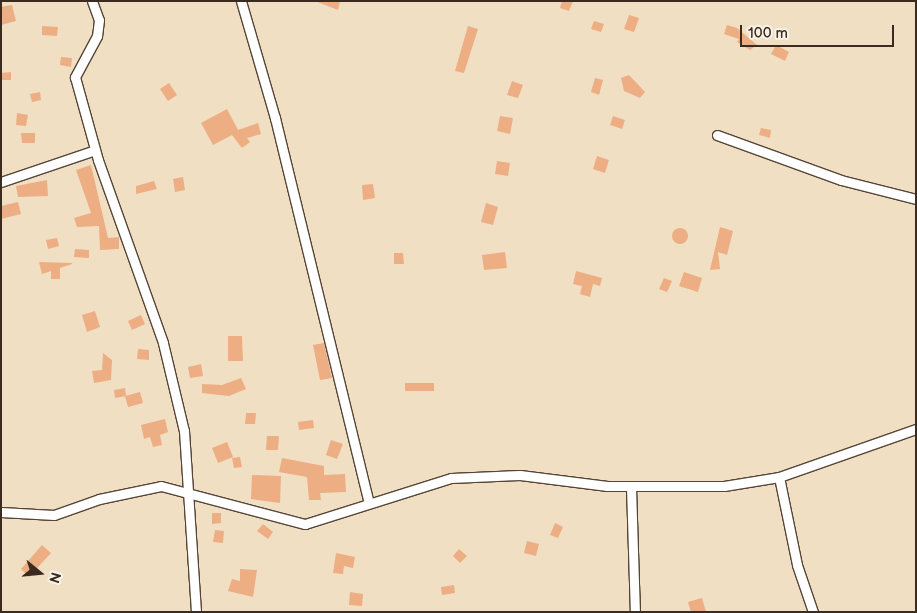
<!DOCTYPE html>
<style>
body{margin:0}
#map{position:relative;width:917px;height:613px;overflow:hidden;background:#f0dfc2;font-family:"Balsamiq Sans",sans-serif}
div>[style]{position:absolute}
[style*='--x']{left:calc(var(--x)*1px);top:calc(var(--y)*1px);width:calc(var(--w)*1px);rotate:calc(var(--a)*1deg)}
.building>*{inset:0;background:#edae84}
.round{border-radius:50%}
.roads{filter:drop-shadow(1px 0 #564537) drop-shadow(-1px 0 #564537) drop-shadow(0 1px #564537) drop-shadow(0 -1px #564537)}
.minor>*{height:9px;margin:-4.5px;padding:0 4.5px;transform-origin:4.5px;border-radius:4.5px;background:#fff}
span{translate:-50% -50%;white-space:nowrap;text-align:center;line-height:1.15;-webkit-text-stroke:5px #f7f3e8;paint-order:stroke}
.frame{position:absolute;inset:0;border:2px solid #3b2a1e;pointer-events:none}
.north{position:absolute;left:15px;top:548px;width:50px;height:50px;-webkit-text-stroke:4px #f7f3e8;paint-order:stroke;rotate:107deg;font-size:14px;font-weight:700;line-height:20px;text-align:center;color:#3b2a1e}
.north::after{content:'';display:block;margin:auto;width:18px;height:22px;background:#3b2a1e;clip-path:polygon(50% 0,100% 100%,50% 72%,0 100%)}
.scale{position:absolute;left:740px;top:25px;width:154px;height:22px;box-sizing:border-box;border:2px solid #3b2a1e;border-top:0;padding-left:6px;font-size:15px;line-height:18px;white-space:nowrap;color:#3b2a1e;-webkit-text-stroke:4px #f7f3e8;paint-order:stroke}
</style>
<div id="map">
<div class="building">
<div style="clip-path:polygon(315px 1px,340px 1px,338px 10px)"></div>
<div style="clip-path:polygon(562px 1px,573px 1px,569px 11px,560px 8px)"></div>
<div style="clip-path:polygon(12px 5px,16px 21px,1px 25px,1px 7px)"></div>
<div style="clip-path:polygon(629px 15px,639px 18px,634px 32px,624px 29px)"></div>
<div style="clip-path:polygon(594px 21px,604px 24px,601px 32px,591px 29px)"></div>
<div style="clip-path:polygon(727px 25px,737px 28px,757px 45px,750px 50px,737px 42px,739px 39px,724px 34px)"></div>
<div style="clip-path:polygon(42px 26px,58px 27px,57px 36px,42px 35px)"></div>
<div style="clip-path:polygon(468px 26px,478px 29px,464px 73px,455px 71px)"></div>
<div style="clip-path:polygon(776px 45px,789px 52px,785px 61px,771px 54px)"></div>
<div style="clip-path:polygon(61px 57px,72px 58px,71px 67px,60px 65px)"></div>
<div style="clip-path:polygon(11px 72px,11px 80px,1px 80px,1px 73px)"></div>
<div style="clip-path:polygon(629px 75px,645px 92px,640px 98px,624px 91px,621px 78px)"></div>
<div style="clip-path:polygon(595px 78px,603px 80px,599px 95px,591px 92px)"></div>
<div style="clip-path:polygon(512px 81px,523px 85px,518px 98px,507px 95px)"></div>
<div style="clip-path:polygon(169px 83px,177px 95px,168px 101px,160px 89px)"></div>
<div style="clip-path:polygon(40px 92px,41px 100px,32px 102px,30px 94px)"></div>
<div style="clip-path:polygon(227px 109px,238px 130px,258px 123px,261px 134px,247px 138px,250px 142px,242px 148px,232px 135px,213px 145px,201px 123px)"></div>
<div style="clip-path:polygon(17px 113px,28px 115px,26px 126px,16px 125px)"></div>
<div style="clip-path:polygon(500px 116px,513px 118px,510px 134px,497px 131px)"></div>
<div style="clip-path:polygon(613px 116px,625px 120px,622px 129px,610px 125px)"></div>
<div style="clip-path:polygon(761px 128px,771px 130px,770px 138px,759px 135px)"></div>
<div style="clip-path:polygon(21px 133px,35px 133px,35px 143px,22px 143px)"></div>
<div style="clip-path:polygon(597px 156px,609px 160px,605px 173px,593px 169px)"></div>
<div style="clip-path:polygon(497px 161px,510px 163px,508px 176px,495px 174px)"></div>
<div style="clip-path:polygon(91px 165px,108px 238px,119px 237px,119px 249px,100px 250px,99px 226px,77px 227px,74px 218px,91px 213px,76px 170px)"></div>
<div style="clip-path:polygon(183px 177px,185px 190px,175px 192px,173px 179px)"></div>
<div style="clip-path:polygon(47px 180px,48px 196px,18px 197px,16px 186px)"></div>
<div style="clip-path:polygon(154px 181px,157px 189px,136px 194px,136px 186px)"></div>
<div style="clip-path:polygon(373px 184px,375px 198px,363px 200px,362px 185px)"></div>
<div style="clip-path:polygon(18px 202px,21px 214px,1px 219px,1px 206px)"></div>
<div style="clip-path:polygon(486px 203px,498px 207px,493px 225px,481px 222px)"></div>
<div style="clip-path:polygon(720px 227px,733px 231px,727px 255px,718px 252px,720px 269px,710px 270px)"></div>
<div class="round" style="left:672px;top:228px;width:16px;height:16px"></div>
<div style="clip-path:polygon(57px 238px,59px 246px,48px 249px,46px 240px)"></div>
<div style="clip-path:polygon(75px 249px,89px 250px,89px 258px,74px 257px)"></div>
<div style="clip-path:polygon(505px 252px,507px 268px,484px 270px,482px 255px)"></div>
<div style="clip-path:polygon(394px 253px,403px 253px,404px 264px,394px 264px)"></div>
<div style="clip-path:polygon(39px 262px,72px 263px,72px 264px,60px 268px,60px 279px,51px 279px,51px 271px,42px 274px)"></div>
<div style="clip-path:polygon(576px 271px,602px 278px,600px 286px,593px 284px,590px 297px,580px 294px,582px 286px,573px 284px)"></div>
<div style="clip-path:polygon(684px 272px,702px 278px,698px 292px,679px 286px)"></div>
<div style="clip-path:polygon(664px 278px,672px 281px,667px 292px,659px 289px)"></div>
<div style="clip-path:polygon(95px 311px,100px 327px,87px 332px,82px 315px)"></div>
<div style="clip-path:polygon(141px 315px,145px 324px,132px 330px,128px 321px)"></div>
<div style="clip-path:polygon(228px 336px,242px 336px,243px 361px,228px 361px)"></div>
<div style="clip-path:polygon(324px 343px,332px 378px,320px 380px,313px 345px)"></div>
<div style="clip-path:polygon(138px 349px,149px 350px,149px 360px,137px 359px)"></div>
<div style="clip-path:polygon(103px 353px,112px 360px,111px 380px,94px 383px,92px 371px,102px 370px)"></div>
<div style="clip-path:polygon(201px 364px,203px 376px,190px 378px,188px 367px)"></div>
<div style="clip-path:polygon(241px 378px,246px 389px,229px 396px,202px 393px,202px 384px,222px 385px)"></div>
<div style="clip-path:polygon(405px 383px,434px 383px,434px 391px,405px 391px)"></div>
<div style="clip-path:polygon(125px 388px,126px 396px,115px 398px,114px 390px)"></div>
<div style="clip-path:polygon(140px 392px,143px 403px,128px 407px,125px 396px)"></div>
<div style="clip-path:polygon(246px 413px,256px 413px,255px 424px,245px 424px)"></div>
<div style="clip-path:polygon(165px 419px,168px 432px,160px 435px,162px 445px,153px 447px,150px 437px,144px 439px,141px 425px)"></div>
<div style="clip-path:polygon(313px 420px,314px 428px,299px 430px,298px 422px)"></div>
<div style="clip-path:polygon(267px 436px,279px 436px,278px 450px,266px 450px)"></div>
<div style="clip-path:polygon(331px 440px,343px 444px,337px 459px,326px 455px)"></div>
<div style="clip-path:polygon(227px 442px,233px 457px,218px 463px,212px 448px)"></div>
<div style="clip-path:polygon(240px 457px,242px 467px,234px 468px,232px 458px)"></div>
<div style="clip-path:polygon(282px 458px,324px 466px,324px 475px,345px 474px,346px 492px,320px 493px,321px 500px,309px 500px,307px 477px,279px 472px)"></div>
<div style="clip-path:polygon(252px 475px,281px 476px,280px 503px,251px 499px)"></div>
<div style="clip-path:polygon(212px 513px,221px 513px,221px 523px,212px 524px)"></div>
<div style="clip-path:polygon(555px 523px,563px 527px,558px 538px,550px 535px)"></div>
<div style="clip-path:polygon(263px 524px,273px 532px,268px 539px,257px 531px)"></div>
<div style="clip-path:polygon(215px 530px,224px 531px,223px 543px,213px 542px)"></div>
<div style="clip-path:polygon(527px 541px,539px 544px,536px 556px,524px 553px)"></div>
<div style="clip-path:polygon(42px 545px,51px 553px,29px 577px,21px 569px)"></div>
<div style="clip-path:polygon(459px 549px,467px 556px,460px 563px,453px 556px)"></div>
<div style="clip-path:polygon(336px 553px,355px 557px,353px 568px,344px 566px,343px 574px,333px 573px)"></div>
<div style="clip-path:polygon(240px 569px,257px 570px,253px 597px,228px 591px,232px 579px,240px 581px)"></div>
<div style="clip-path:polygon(454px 585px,455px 593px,442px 595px,441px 587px)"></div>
<div style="clip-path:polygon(350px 592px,363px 594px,362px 606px,349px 605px)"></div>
<div style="clip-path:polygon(702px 598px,706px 612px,691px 612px,688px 602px)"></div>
</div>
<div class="roads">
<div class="minor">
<div style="--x:92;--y:1;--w:20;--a:70"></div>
<div style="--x:99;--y:20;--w:16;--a:97"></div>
<div style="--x:97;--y:36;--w:47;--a:118.2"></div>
<div style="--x:75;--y:77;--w:86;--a:74.5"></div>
<div style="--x:98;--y:160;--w:194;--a:70.4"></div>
<div style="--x:163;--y:343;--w:90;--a:76.6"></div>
<div style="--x:184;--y:431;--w:181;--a:86.2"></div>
<div style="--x:241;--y:1;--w:122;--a:73.8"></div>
<div style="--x:275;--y:118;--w:396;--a:76.3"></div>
<div style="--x:717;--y:135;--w:132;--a:19.9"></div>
<div style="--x:841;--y:180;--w:77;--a:14.2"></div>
<div style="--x:1;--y:182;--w:99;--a:-18.8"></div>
<div style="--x:779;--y:477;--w:90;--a:78.4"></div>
<div style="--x:797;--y:565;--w:50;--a:71.2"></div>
<div style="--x:631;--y:487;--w:125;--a:88.2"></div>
<div style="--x:1;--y:512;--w:53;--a:3.2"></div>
<div style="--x:54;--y:515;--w:48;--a:-19.6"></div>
<div style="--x:99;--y:499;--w:63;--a:-11.8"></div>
<div style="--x:161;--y:486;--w:149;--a:14.8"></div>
<div style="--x:305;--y:524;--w:153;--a:-17.5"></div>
<div style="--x:451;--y:478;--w:69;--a:-2.5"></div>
<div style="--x:520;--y:475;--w:88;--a:7.2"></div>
<div style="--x:607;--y:486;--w:117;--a:0"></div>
<div style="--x:724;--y:486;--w:56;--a:-9.3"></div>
<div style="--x:779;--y:477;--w:145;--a:-19.3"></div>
</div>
</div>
<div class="frame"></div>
<div class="north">N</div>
<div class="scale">100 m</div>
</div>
